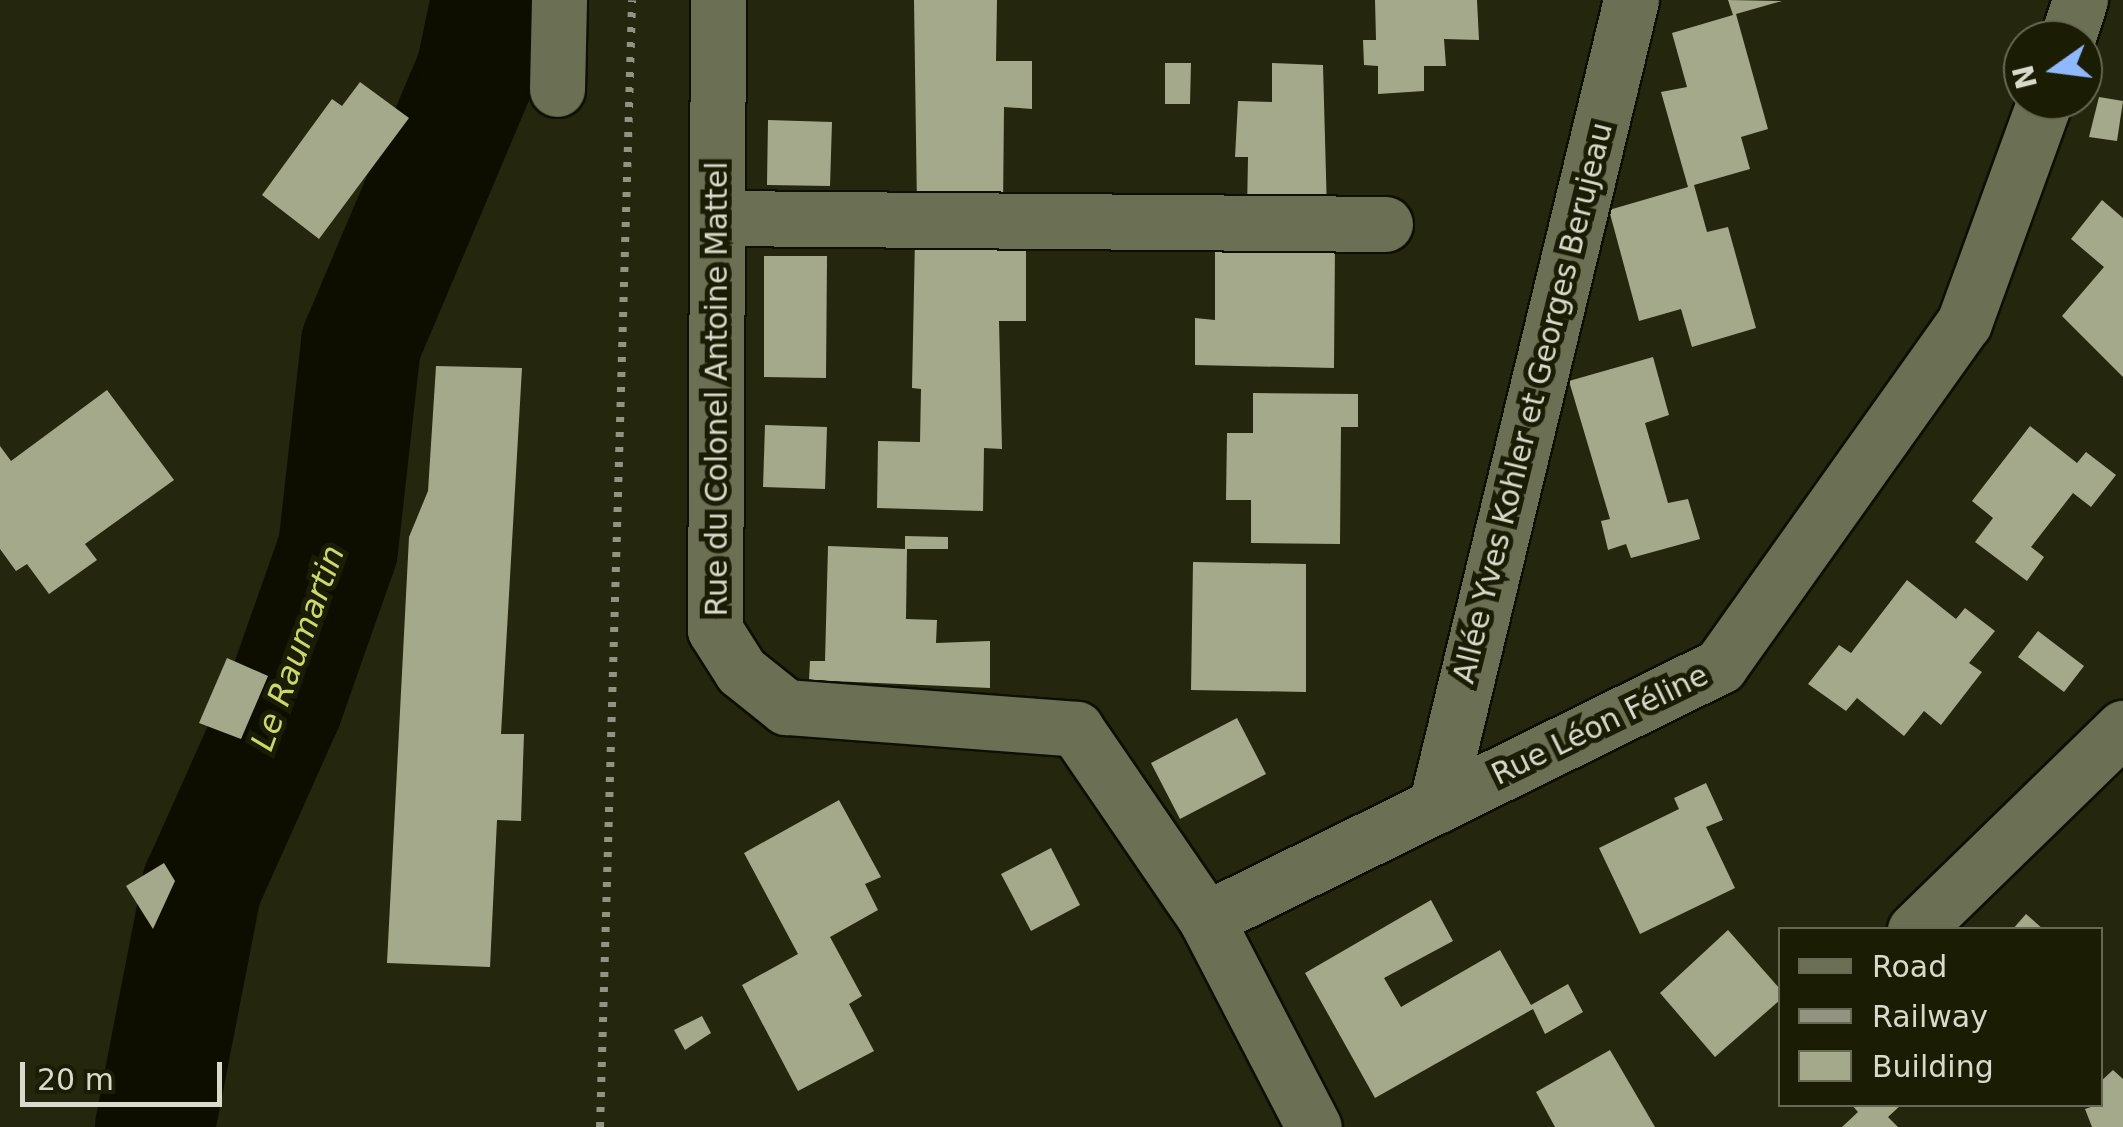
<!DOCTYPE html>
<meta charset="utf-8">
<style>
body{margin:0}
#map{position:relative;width:2123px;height:1127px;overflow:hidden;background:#24260d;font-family:"DejaVu Sans",sans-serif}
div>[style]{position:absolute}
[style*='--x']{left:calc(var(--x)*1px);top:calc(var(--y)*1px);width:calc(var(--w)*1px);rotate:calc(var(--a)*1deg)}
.river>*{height:120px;margin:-60px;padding:0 60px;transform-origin:60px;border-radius:60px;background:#0d0e00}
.building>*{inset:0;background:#a5a98c}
.roads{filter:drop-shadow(2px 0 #0d0f00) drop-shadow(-2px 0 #0d0f00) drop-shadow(0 2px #0d0f00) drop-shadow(0 -2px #0d0f00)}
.minor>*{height:55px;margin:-27.5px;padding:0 27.5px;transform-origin:27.5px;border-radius:27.5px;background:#6b6f54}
.rail>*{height:8px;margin-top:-4px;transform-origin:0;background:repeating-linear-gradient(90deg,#929481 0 5px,transparent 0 15px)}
span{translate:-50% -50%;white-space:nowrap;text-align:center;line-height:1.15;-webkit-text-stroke:10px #1a1d04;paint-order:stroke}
.street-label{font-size:30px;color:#d8dbcb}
.water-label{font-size:32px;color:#ccd86b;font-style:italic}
.legend{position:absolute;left:1778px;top:927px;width:325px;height:180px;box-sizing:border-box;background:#1a1d04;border:2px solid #666954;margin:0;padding:12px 18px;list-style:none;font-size:30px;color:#d8dbcb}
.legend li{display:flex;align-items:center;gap:20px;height:50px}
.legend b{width:50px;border:2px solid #666954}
.north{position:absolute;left:2003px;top:20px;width:100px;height:100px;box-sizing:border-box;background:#1a1d04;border:2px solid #666954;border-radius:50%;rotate:256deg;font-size:28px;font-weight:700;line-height:40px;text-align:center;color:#d8dbcb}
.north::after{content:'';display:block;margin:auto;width:35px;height:45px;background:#90b8fd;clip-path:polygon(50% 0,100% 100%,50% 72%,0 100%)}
.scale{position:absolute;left:20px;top:1062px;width:202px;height:45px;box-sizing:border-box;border:5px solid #d8dbcb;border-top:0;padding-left:12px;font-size:30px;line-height:35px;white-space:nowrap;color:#d8dbcb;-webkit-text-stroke:8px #1a1d04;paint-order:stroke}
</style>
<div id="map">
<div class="river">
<div style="--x:155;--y:1127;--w:246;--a:-79"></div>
<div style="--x:202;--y:886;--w:198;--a:-65.9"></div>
<div style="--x:283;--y:705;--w:165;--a:-70.6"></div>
<div style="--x:338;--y:549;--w:206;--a:-83.6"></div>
<div style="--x:361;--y:344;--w:295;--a:-67.1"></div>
<div style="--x:476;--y:72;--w:74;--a:-78.2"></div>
</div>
<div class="building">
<div style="clip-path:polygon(914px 0,997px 0,996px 61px,1032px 61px,1032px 109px,1004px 107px,1003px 209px,917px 208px)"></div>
<div style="clip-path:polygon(1375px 0,1477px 0,1479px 40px,1444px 39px,1446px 66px,1424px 66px,1424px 91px,1378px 94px,1378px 66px,1364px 65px,1363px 40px,1376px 40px)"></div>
<div style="clip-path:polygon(1728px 0,1782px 1px,1736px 14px,1768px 129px,1741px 137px,1750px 169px,1694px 185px,1707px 232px,1728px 227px,1756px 328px,1692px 347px,1681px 309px,1639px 321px,1609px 210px,1688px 187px,1661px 92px,1687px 87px,1672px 33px,1733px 15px)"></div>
<div style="clip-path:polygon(1165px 63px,1191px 63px,1190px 104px,1165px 104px)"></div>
<div style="clip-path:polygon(1272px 63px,1323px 65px,1327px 212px,1247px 210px,1248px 157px,1235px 157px,1238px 101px,1272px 102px)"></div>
<div style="clip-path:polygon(360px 82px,409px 118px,319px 239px,262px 195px,332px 99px,342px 106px)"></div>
<div style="clip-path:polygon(2099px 97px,2123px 101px,2117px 141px,2089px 137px)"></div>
<div style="clip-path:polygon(768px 120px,832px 122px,830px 186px,767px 185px)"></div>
<div style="clip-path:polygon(2102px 200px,2123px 218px,2123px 377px,2062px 316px,2104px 267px,2071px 239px)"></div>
<div style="clip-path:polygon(915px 238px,1026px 239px,1026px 321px,999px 321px,1002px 449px,984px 448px,983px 511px,877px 508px,878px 441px,920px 442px,921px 389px,912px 388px)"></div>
<div style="clip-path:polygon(1215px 242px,1335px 244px,1334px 368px,1195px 365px,1195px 318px,1215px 320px)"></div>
<div style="clip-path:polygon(764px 256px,827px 256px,826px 378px,764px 377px)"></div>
<div style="clip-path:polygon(1653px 357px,1669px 415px,1645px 423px,1668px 503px,1688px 499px,1700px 539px,1631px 558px,1626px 544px,1608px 550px,1601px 521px,1610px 519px,1569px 381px)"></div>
<div style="clip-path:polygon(436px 366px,522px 368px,501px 734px,524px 734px,521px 821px,497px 820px,490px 967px,387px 963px,409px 537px,428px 491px)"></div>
<div style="clip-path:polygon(107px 390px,174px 480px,85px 544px,97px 560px,49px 594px,27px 564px,16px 571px,0 549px,0 446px,11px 461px)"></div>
<div style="clip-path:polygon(1253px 393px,1358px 394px,1358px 427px,1341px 427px,1340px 544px,1251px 543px,1251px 500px,1226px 500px,1227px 433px,1253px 433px)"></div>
<div style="clip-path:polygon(765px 425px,827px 427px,825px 489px,763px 487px)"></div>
<div style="clip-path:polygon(2030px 426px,2077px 463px,2086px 452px,2116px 475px,2091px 507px,2073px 493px,2031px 547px,2044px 557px,2027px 581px,1975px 542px,1993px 518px,1972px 501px)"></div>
<div style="clip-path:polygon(905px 536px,948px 537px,948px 549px,907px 549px,906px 619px,937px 620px,936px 643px,990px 641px,990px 688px,809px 680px,810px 661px,825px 661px,828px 546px,905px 549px)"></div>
<div style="clip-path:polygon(1193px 562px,1306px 564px,1306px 692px,1191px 690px)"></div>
<div style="clip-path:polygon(1907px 580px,1956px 619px,1965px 608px,1995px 631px,1969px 663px,1982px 672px,1941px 725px,1924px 711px,1904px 736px,1857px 698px,1846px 711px,1808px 684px,1839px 645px,1851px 653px)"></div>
<div style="clip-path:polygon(2038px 631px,2084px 666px,2064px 692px,2018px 657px)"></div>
<div style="clip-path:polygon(227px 658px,268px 676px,241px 739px,199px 723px)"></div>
<div style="clip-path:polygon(1237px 718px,1266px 774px,1180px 819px,1151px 763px)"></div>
<div style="clip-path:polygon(1706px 783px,1723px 820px,1706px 827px,1735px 888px,1640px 934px,1599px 848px,1679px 809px,1674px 798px)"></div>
<div style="clip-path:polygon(839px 800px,881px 877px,865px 884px,878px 910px,830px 937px,862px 996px,849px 1004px,874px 1051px,798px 1091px,742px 985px,798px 954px,744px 853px)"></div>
<div style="clip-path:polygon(1051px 848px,1080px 905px,1031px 931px,1001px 874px)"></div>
<div style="clip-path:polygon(164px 863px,175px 881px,153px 929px,126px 886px)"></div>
<div style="clip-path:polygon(1431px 900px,1453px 941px,1384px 978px,1401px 1007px,1500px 950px,1531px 1005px,1568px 984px,1583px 1012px,1545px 1034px,1533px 1009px,1375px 1098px,1305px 973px)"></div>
<div style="clip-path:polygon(2026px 914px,2044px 930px,2012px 930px)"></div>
<div style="clip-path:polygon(1728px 930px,1780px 989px,1780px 1000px,1715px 1057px,1660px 993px)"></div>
<div style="clip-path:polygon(702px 1016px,711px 1033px,685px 1050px,674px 1030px)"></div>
<div style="clip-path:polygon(1610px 1050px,1655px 1127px,1555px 1127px,1536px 1092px)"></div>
<div style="clip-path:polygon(2113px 1070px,2123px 1079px,2123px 1127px,2092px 1127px,2085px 1109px,2100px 1104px,2100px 1082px)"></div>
<div style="clip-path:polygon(1851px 1104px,1902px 1104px,1888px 1117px,1898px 1127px,1842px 1127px,1858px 1112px)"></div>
</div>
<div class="roads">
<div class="minor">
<div style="--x:718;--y:0;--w:630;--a:90.27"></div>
<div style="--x:715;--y:630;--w:49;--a:57.6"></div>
<div style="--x:741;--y:671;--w:58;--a:38.7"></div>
<div style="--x:786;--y:707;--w:291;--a:4.3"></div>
<div style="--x:1076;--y:729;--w:230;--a:55.6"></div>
<div style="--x:1206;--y:919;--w:234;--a:62.6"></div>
<div style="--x:2067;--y:40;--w:42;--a:-72"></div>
<div style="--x:557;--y:89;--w:89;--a:-88.7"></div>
<div style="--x:717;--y:218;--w:668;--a:0.51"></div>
<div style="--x:1436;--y:806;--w:829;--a:-76.4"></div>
<div style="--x:1206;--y:919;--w:573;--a:-26.21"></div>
<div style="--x:1720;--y:666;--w:421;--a:-54.6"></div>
<div style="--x:1964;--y:323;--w:237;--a:-70"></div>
<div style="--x:1915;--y:930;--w:290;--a:-44.2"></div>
</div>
</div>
<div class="rail">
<div style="--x:600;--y:1127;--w:1127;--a:-88.37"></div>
</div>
<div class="street-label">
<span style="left:717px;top:389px;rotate:-90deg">Rue du Colonel Antoine Mattel</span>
<span style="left:1533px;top:403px;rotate:-76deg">Allée Yves Kohler et Georges Berujeau</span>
<span style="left:1600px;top:725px;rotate:-26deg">Rue Léon Féline</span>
</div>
<div class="water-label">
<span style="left:298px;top:648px;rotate:-70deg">Le Raumartin</span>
</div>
<ul class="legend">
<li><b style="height:12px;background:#6b6f54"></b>Road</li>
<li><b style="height:12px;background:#929481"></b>Railway</li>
<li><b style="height:28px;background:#a5a98c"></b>Building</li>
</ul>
<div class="north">N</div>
<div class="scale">20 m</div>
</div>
